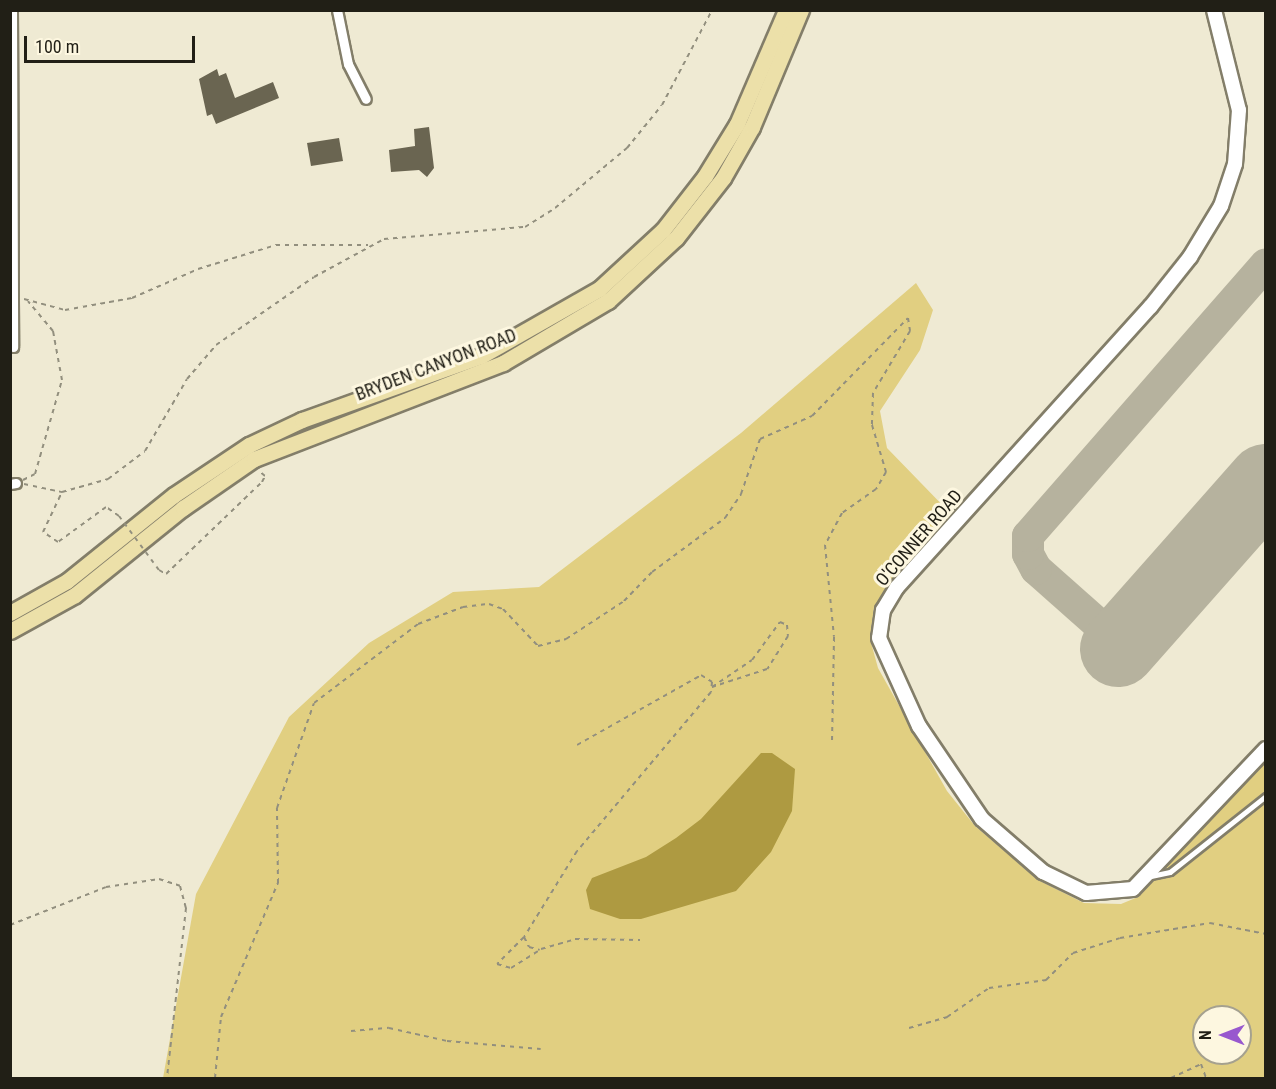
<!DOCTYPE html>
<style>
body{margin:0}
#map{position:relative;width:1276px;height:1089px;overflow:hidden;background:#efead3;font-family:"Roboto Condensed",sans-serif}
div>[style]{position:absolute}
[style*='--x']{left:calc(var(--x)*1px);top:calc(var(--y)*1px);width:calc(var(--w)*1px);rotate:calc(var(--a)*1deg)}
.green>*{inset:0;background:#e1cf81}
.water>*{inset:0;background:#ae9a41}
.taxiway>*{height:32px;margin:-16px;padding:0 16px;transform-origin:16px;border-radius:16px;background:#b6b29e}
.runway>*{height:76px;margin:-38px;padding:0 38px;transform-origin:38px;border-radius:38px;background:#b6b29e}
.building>*{inset:0;background:#6a6551}
.path>*{height:2px;margin-top:-1px;transform-origin:0;background:repeating-linear-gradient(90deg,#928f7e 0 4.5px,transparent 0 9px)}
.roads{filter:drop-shadow(2px 0 #837e69) drop-shadow(-2px 0 #837e69) drop-shadow(0 2px #837e69) drop-shadow(0 -2px #837e69)}
.lane>*{height:4.5px;margin:-2.25px;padding:0 2.25px;transform-origin:2.25px;border-radius:2.25px;background:#fff}
.street>*{height:9px;margin:-4.5px;padding:0 4.5px;transform-origin:4.5px;border-radius:4.5px;background:#fff}
.secondary>*{height:14px;margin:-7px;padding:0 7px;transform-origin:7px;border-radius:7px;background:#fff}
.primary>*{height:15px;margin:-7.5px;padding:0 7.5px;transform-origin:7.5px;border-radius:7.5px;background:#ece0a9}
.path-bridge>*{height:2px;margin-top:-1px;transform-origin:0;background:repeating-linear-gradient(90deg,#928f7e 0 4.5px,transparent 0 9px)}
span{translate:-50% -50%;white-space:nowrap;text-align:center;line-height:1.15;-webkit-text-stroke:6px #fdf7e0;paint-order:stroke}
.street-label{font-size:18px;color:#211f16}
.frame{position:absolute;inset:0;border:12px solid #211f16;pointer-events:none}
.north{position:absolute;left:1192px;top:1005px;width:60px;height:60px;box-sizing:border-box;background:#fdf7e0;border:2px solid #a5a18f;border-radius:50%;rotate:270deg;font-size:16px;font-weight:700;line-height:24px;text-align:center;color:#211f16}
.north::after{content:'';display:block;margin:auto;width:21px;height:27px;background:#9858ce;clip-path:polygon(50% 0,100% 100%,50% 72%,0 100%)}
.scale{position:absolute;left:24px;top:36px;width:171px;height:27px;box-sizing:border-box;border:3px solid #211f16;border-top:0;padding-left:8px;font-size:18px;line-height:21px;white-space:nowrap;color:#211f16;-webkit-text-stroke:4px #fdf7e0;paint-order:stroke}
</style>
<div id="map">
<div class="green">
<div style="clip-path:polygon(evenodd,916px 283px,933px 310px,920px 350px,880px 411px,887px 448px,953px 516px,874px 607px,870px 639px,878px 668px,947px 791px,975px 826px,1038px 880px,1084px 903px,1121px 904px,1138px 897px,1265px 763px,1265px 1078px,163px 1078px,196px 894px,289px 717px,369px 643px,453px 592px,539px 587px,741px 433px,916px 283px,1204px 1017px,1240px 1017px,1240px 1053px,1204px 1053px,1204px 1017px)"></div>
</div>
<div class="water">
<div style="clip-path:polygon(761px 753px,772px 753px,795px 769px,792px 811px,771px 852px,736px 891px,641px 919px,620px 919px,590px 909px,586px 890px,592px 878px,646px 857px,676px 838px,701px 819px)"></div>
</div>
<div class="taxiway">
<div style="--x:1149;--y:614;--w:32;--a:152"></div>
<div style="--x:1121;--y:629;--w:25;--a:-166"></div>
<div style="--x:1097;--y:623;--w:81;--a:-138.5"></div>
<div style="--x:1036;--y:569;--w:17;--a:-118"></div>
<div style="--x:1028;--y:554;--w:18;--a:-90"></div>
<div style="--x:1028;--y:536;--w:361;--a:-48.8"></div>
</div>
<div class="runway">
<div style="--x:1118;--y:649;--w:223;--a:-48.5"></div>
</div>
<div class="building">
<div style="clip-path:polygon(217px 69px,219px 76px,226px 73px,235px 98px,273px 82px,279px 98px,216px 124px,212px 114px,207px 116px,199px 79px)"></div>
<div style="clip-path:polygon(429px 127px,434px 168px,427px 177px,419px 170px,391px 172px,389px 150px,415px 146px,414px 129px)"></div>
<div style="clip-path:polygon(339px 138px,343px 161px,311px 166px,307px 143px)"></div>
</div>
<div class="path">
<div style="--x:24;--y:299;--w:42;--a:15"></div>
<div style="--x:65;--y:310;--w:68;--a:-10.2"></div>
<div style="--x:132;--y:298;--w:72;--a:-23.7"></div>
<div style="--x:198;--y:269;--w:82;--a:-17.1"></div>
<div style="--x:276;--y:245;--w:92;--a:0"></div>
<div style="--x:23;--y:480;--w:13;--a:-27"></div>
<div style="--x:35;--y:474;--w:98;--a:-74"></div>
<div style="--x:62;--y:380;--w:50;--a:-100.4"></div>
<div style="--x:53;--y:331;--w:39;--a:-130"></div>
<div style="--x:24;--y:484;--w:39;--a:12"></div>
<div style="--x:119;--y:516;--w:16;--a:-145"></div>
<div style="--x:106;--y:507;--w:59;--a:143.9"></div>
<div style="--x:58;--y:542;--w:18;--a:-146"></div>
<div style="--x:43;--y:532;--w:44;--a:-64.6"></div>
<div style="--x:62;--y:492;--w:48;--a:-15.8"></div>
<div style="--x:108;--y:479;--w:46;--a:-37.1"></div>
<div style="--x:145;--y:451;--w:83;--a:-59.7"></div>
<div style="--x:187;--y:379;--w:45;--a:-49.5"></div>
<div style="--x:216;--y:345;--w:119;--a:-34.8"></div>
<div style="--x:314;--y:277;--w:80;--a:-28.5"></div>
<div style="--x:384;--y:239;--w:142;--a:-4.9"></div>
<div style="--x:525;--y:227;--w:36;--a:-32"></div>
<div style="--x:555;--y:208;--w:94;--a:-39.8"></div>
<div style="--x:627;--y:148;--w:55;--a:-50.9"></div>
<div style="--x:662;--y:105;--w:107;--a:-62.2"></div>
<div style="--x:159;--y:570;--w:8;--a:30"></div>
<div style="--x:166;--y:574;--w:133;--a:-43.8"></div>
<div style="--x:262;--y:482;--w:7;--a:-63"></div>
<div style="--x:265;--y:476;--w:8;--a:-140"></div>
<div style="--x:780;--y:622;--w:8;--a:23"></div>
<div style="--x:787;--y:625;--w:11;--a:85"></div>
<div style="--x:788;--y:636;--w:39;--a:122"></div>
<div style="--x:767;--y:669;--w:58;--a:161.9"></div>
<div style="--x:712;--y:687;--w:48;--a:-34"></div>
<div style="--x:752;--y:660;--w:47;--a:-53.6"></div>
<div style="--x:577;--y:745;--w:142;--a:-29.4"></div>
<div style="--x:701;--y:675;--w:13;--a:32"></div>
<div style="--x:712;--y:682;--w:10;--a:96"></div>
<div style="--x:711;--y:692;--w:208;--a:130.1"></div>
<div style="--x:577;--y:851;--w:101;--a:121.6"></div>
<div style="--x:524;--y:937;--w:38;--a:135"></div>
<div style="--x:497;--y:964;--w:15;--a:16"></div>
<div style="--x:511;--y:968;--w:36;--a:-32"></div>
<div style="--x:541;--y:949;--w:35;--a:-16"></div>
<div style="--x:575;--y:939;--w:65;--a:0.9"></div>
<div style="--x:10;--y:925;--w:103;--a:-21.6"></div>
<div style="--x:106;--y:887;--w:54;--a:-8.6"></div>
<div style="--x:159;--y:879;--w:22;--a:18"></div>
<div style="--x:180;--y:886;--w:23;--a:75"></div>
<div style="--x:186;--y:908;--w:171;--a:96.4"></div>
<div style="--x:524;--y:937;--w:11;--a:63"></div>
<div style="--x:529;--y:947;--w:11;--a:15"></div>
<div style="--x:909;--y:1028;--w:40;--a:-16"></div>
<div style="--x:947;--y:1017;--w:51;--a:-34.6"></div>
<div style="--x:989;--y:988;--w:58;--a:-8"></div>
<div style="--x:1046;--y:980;--w:38;--a:-45"></div>
<div style="--x:1073;--y:953;--w:49;--a:-17.7"></div>
<div style="--x:1120;--y:938;--w:91;--a:-9.5"></div>
<div style="--x:1210;--y:923;--w:57;--a:11.1"></div>
<div style="--x:351;--y:1031;--w:38;--a:-5"></div>
<div style="--x:389;--y:1028;--w:59;--a:12.6"></div>
<div style="--x:447;--y:1041;--w:94;--a:4.9"></div>
<div style="--x:215;--y:1078;--w:61;--a:-84.4"></div>
<div style="--x:221;--y:1017;--w:146;--a:-67"></div>
<div style="--x:278;--y:883;--w:75;--a:-90.8"></div>
<div style="--x:277;--y:808;--w:111;--a:-70.6"></div>
<div style="--x:314;--y:703;--w:131;--a:-37.2"></div>
<div style="--x:418;--y:624;--w:48;--a:-20.7"></div>
<div style="--x:463;--y:607;--w:26;--a:-7"></div>
<div style="--x:489;--y:604;--w:15;--a:20"></div>
<div style="--x:503;--y:609;--w:51;--a:46.6"></div>
<div style="--x:538;--y:646;--w:29;--a:-14"></div>
<div style="--x:566;--y:639;--w:69;--a:-33.2"></div>
<div style="--x:624;--y:601;--w:40;--a:-46"></div>
<div style="--x:652;--y:572;--w:91;--a:-36.5"></div>
<div style="--x:725;--y:518;--w:29;--a:-56"></div>
<div style="--x:741;--y:494;--w:58;--a:-70.9"></div>
<div style="--x:760;--y:439;--w:57;--a:-23.9"></div>
<div style="--x:812;--y:416;--w:137;--a:-45.6"></div>
<div style="--x:908;--y:318;--w:13;--a:81"></div>
<div style="--x:910;--y:331;--w:72;--a:120.8"></div>
<div style="--x:873;--y:393;--w:32;--a:92"></div>
<div style="--x:872;--y:425;--w:49;--a:73.4"></div>
<div style="--x:886;--y:472;--w:20;--a:120"></div>
<div style="--x:876;--y:489;--w:42;--a:144.8"></div>
<div style="--x:842;--y:513;--w:36;--a:118"></div>
<div style="--x:825;--y:545;--w:92;--a:84.4"></div>
<div style="--x:834;--y:637;--w:106;--a:91.1"></div>
<div style="--x:1171;--y:1078;--w:33;--a:-25"></div>
<div style="--x:1201;--y:1064;--w:15;--a:70"></div>
</div>
<div class="roads">
<div class="lane">
<div style="--x:1151;--y:876;--w:19;--a:-12"></div>
<div style="--x:1170;--y:872;--w:122;--a:-38.4"></div>
</div>
<div class="street">
<div style="--x:12;--y:10;--w:337;--a:89.8"></div>
<div style="--x:337;--y:10;--w:55;--a:78.5"></div>
<div style="--x:348;--y:64;--w:39;--a:63"></div>
<div style="--x:10;--y:484;--w:6;--a:-9"></div>
</div>
<div class="secondary">
<div style="--x:1214;--y:10;--w:103;--a:76"></div>
<div style="--x:1239;--y:110;--w:54;--a:94.2"></div>
<div style="--x:1235;--y:164;--w:44;--a:108.4"></div>
<div style="--x:1221;--y:206;--w:60;--a:121.3"></div>
<div style="--x:1190;--y:257;--w:63;--a:128.5"></div>
<div style="--x:1151;--y:306;--w:379;--a:132.1"></div>
<div style="--x:897;--y:587;--w:27;--a:121"></div>
<div style="--x:883;--y:610;--w:28;--a:98"></div>
<div style="--x:879;--y:638;--w:97;--a:65.6"></div>
<div style="--x:919;--y:726;--w:112;--a:55.9"></div>
<div style="--x:982;--y:819;--w:81;--a:41"></div>
<div style="--x:1043;--y:872;--w:48;--a:26"></div>
<div style="--x:1086;--y:893;--w:47;--a:-4.9"></div>
<div style="--x:1133;--y:889;--w:193;--a:-46.5"></div>
</div>
<div class="primary">
<div style="--x:10;--y:613;--w:65;--a:-29.3"></div>
<div style="--x:67;--y:581;--w:137;--a:-38.8"></div>
<div style="--x:174;--y:495;--w:90;--a:-33.7"></div>
<div style="--x:249;--y:445;--w:59;--a:-25.3"></div>
<div style="--x:302;--y:420;--w:190;--a:-19.7"></div>
<div style="--x:481;--y:356;--w:136;--a:-29.6"></div>
<div style="--x:599;--y:289;--w:87;--a:-42.7"></div>
<div style="--x:663;--y:230;--w:68;--a:-52.1"></div>
<div style="--x:705;--y:176;--w:61;--a:-58.4"></div>
<div style="--x:737;--y:124;--w:124;--a:-66.7"></div>
<div style="--x:10;--y:631;--w:74;--a:-29"></div>
<div style="--x:75;--y:595;--w:139;--a:-38.9"></div>
<div style="--x:183;--y:508;--w:86;--a:-34.6"></div>
<div style="--x:254;--y:459;--w:267;--a:-21.1"></div>
<div style="--x:503;--y:363;--w:122;--a:-30.6"></div>
<div style="--x:608;--y:301;--w:93;--a:-42.8"></div>
<div style="--x:676;--y:238;--w:76;--a:-51.9"></div>
<div style="--x:723;--y:178;--w:59;--a:-60.4"></div>
<div style="--x:752;--y:127;--w:127;--a:-67.3"></div>
</div>
</div>
<div class="path-bridge">
<div style="--x:119;--y:516;--w:67;--a:53.5"></div>
</div>
<div class="street-label">
<span style="left:436px;top:365px;rotate:-21deg">BRYDEN CANYON ROAD</span>
<span style="left:919px;top:538px;rotate:-49deg">O'CONNER ROAD</span>
</div>
<div class="frame"></div>
<div class="north">N</div>
<div class="scale">100 m</div>
</div>
